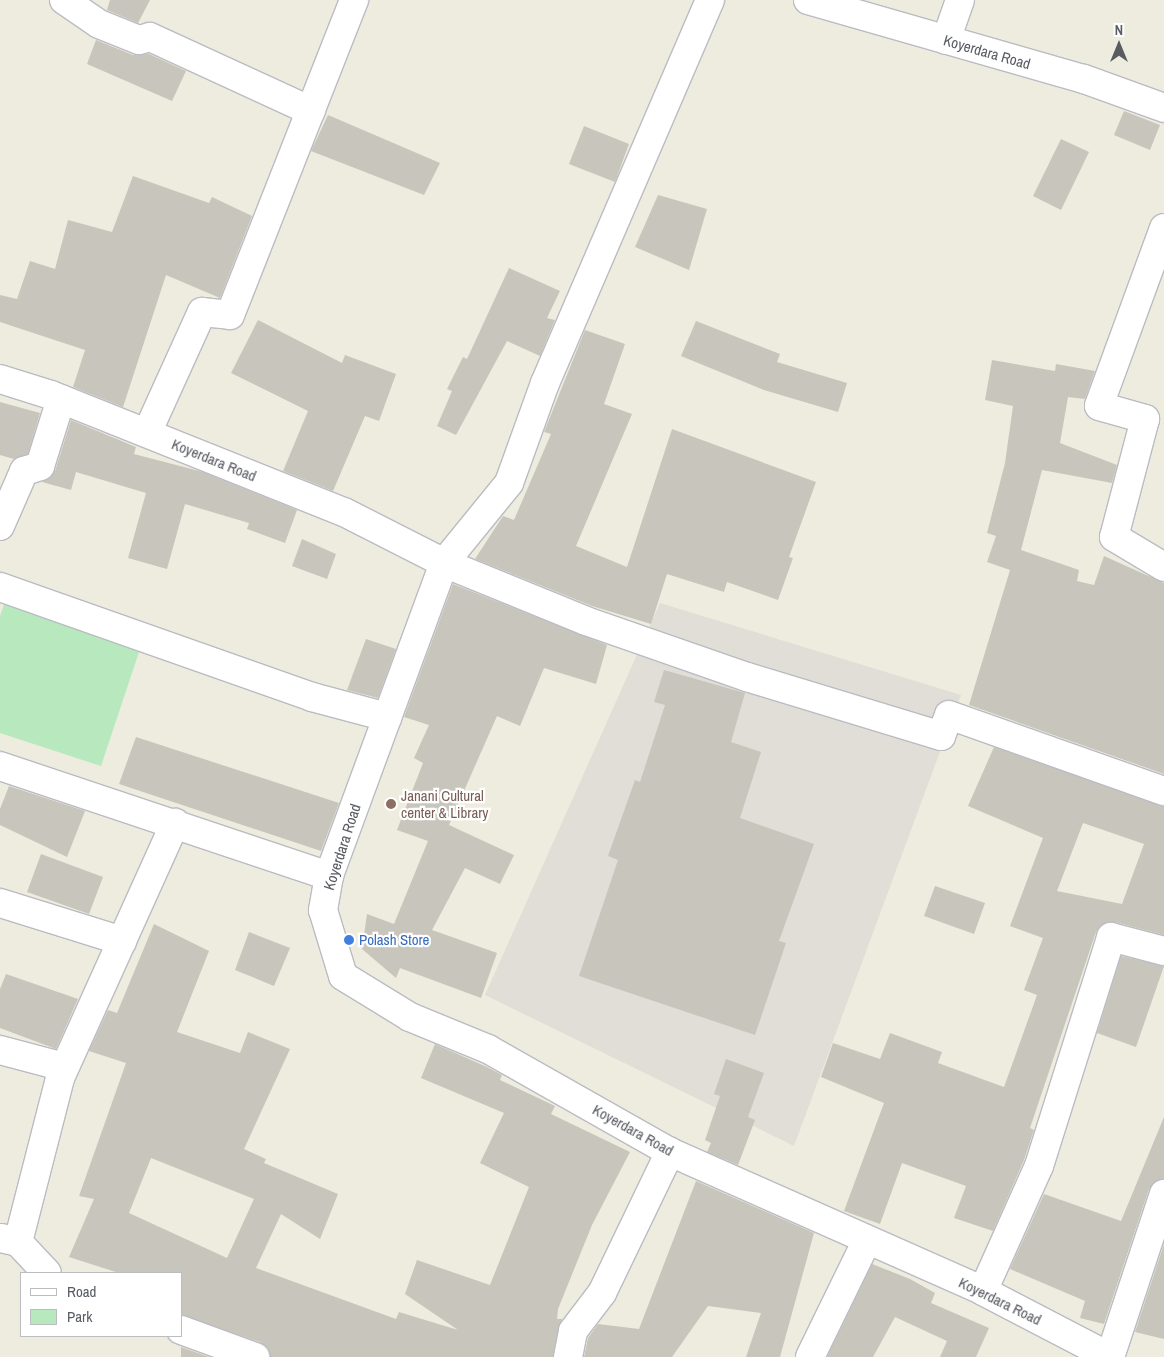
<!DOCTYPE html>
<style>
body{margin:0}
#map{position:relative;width:1164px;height:1357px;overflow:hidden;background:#edecde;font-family:"Archivo Narrow",sans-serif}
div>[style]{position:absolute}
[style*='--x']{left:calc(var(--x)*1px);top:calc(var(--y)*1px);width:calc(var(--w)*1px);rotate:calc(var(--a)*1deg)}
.industrial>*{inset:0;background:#e0ded6}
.green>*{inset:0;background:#b7e8be}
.building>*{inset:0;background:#c8c5bc}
.roads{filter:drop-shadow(1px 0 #babcc2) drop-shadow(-1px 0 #babcc2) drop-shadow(0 1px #babcc2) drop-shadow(0 -1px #babcc2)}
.street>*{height:28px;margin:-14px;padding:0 14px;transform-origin:14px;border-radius:14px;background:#fff}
.dots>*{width:14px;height:14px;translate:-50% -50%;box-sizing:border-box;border:2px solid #fff;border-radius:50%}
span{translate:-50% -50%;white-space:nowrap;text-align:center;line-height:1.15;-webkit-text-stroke:4.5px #fff;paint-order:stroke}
.street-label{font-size:15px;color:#585b62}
.education-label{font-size:15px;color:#785e54}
.left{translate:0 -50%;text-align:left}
.shop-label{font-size:15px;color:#366cbe}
.legend{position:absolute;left:20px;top:1272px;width:162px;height:65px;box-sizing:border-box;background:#fff;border:1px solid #bcbdc0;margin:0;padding:6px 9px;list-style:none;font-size:15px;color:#585b62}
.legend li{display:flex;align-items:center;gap:10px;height:25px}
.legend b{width:25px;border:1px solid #bcbdc0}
.north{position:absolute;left:1094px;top:20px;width:50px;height:50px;-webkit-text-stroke:4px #fff;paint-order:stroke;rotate:0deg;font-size:14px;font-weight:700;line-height:20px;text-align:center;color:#585b62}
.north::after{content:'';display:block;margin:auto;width:18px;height:22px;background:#585b62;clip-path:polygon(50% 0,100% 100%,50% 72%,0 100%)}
</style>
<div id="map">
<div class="industrial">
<div style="clip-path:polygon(660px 603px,961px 695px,794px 1146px,485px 995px)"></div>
</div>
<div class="green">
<div style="clip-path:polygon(5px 602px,140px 649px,101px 766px,0 733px,0 616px)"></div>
</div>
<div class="building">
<div style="clip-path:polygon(110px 0,150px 0,138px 23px,107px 10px)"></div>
<div style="clip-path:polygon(96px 40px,133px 55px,149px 54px,186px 71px,172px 101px,87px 64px)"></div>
<div style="clip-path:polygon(1124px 111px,1160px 125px,1150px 150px,1114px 135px)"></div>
<div style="clip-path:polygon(328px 115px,440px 163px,424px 195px,311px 151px)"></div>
<div style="clip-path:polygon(584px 126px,629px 144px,615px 182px,569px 164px)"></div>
<div style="clip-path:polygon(1061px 139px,1089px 152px,1061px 210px,1033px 196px)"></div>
<div style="clip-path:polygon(133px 176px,209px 203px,212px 197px,252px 216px,220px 298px,166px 275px,123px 407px,73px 387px,85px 350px,0 322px,0 295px,17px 299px,30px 261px,55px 269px,68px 220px,112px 232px)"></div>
<div style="clip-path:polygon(658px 195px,707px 209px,689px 270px,635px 247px)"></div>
<div style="clip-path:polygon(509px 268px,560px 291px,547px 318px,555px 320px,540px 356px,507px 341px,456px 435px,437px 426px,452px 391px,447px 389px,463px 357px,467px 359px)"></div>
<div style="clip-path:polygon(258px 320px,342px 363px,345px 355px,396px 374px,379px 421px,365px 416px,333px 491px,283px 471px,308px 411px,231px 373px)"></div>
<div style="clip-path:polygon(696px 321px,780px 354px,777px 362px,847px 383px,838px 412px,764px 390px,681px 356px)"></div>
<div style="clip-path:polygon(585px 330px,625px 344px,604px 404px,632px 414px,576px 546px,627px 567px,672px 429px,816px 482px,789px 557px,793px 558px,778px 600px,727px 582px,724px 592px,667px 574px,651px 624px,592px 606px,475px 559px,503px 516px,514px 520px,551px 434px,544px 432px)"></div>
<div style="clip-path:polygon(992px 360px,1055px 371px,1056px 364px,1095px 371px,1085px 399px,1068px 397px,1060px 443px,1117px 465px,1112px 483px,1042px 470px,1021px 550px,1079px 570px,1077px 581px,1094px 585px,1104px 556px,1164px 583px,1164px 774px,969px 705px,1010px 570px,987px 562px,996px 536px,987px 533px,1005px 463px,1013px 406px,985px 400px)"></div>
<div style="clip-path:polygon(0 402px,40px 413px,28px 454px,14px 459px,0 455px)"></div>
<div style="clip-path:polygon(71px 420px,136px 447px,134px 454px,203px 472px,297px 510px,285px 543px,247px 529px,249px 523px,185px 504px,167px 569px,128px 558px,146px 493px,76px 472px,71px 490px,42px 482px,55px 471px)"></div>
<div style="clip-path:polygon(302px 539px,336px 554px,327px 579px,292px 566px)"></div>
<div style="clip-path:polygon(453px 584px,607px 645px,596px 684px,544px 668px,520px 726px,497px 716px,449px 825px,514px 855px,500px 884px,465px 868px,432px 930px,497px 953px,481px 998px,400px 968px,396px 978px,362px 949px,367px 914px,394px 924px,428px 841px,397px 830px,423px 763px,414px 758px,429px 725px,404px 717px)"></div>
<div style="clip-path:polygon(366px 639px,396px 649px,378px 698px,347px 690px)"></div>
<div style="clip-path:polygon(664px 670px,745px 693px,731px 742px,761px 752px,740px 818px,814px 844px,779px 941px,786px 943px,755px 1035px,579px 976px,618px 860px,608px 856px,635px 780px,640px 782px,665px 705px,654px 702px)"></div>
<div style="clip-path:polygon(136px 737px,339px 803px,321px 851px,119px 784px)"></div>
<div style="clip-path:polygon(evenodd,994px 747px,1164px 806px,1164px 935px,1115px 922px,1101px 925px,1096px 932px,1030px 1128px,1034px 1130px,1024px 1160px,993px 1231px,954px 1218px,966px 1186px,902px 1163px,880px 1224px,844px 1211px,884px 1103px,821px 1077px,833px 1043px,880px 1059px,890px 1033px,942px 1052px,938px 1063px,1004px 1087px,1037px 995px,1024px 990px,1043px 938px,1010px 926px,1043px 838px,968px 806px,994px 747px,1083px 823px,1144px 844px,1122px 904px,1057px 891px,1083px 823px)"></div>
<div style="clip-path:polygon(9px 786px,85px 811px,67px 857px,0 825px,0 809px)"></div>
<div style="clip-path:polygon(41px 854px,103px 877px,89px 914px,27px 892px)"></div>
<div style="clip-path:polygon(935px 886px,985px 903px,974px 934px,924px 916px)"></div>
<div style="clip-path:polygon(evenodd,154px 924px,209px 951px,177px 1032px,240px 1053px,248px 1032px,290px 1049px,244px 1149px,266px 1159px,264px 1163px,338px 1194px,320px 1239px,281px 1214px,256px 1268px,396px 1319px,399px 1312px,458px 1330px,405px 1294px,417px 1260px,490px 1285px,529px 1187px,480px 1163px,504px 1113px,421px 1078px,435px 1044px,487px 1067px,502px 1075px,500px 1080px,555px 1106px,551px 1114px,630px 1152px,592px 1225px,558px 1309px,557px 1319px,562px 1319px,553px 1357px,270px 1357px,260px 1342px,181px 1315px,181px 1273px,119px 1273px,69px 1257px,94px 1199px,79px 1196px,126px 1063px,89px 1051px,108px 1010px,117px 1013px,154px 924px,151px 1158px,254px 1199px,227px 1258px,129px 1213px,151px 1158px)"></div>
<div style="clip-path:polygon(249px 932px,290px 948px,274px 986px,235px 970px)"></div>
<div style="clip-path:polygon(1121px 956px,1164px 966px,1136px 1047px,1097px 1033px)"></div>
<div style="clip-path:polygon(6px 974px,78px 999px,56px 1049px,0 1028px,0 989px)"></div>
<div style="clip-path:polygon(726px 1059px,764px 1073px,748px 1117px,755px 1120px,738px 1165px,707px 1152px,711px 1143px,705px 1140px,720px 1096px,714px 1094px)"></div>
<div style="clip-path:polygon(1164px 1117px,1164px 1179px,1149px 1189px,1104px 1324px,1080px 1318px,1085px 1301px,1010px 1269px,1044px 1194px,1121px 1221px)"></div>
<div style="clip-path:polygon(696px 1181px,814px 1233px,780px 1357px,746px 1357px,761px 1313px,708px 1306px,672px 1357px,584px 1357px,588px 1338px,598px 1324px,639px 1329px)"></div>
<div style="clip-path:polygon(1164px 1244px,1164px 1339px,1135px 1332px)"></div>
<div style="clip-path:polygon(872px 1264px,910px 1279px,935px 1293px,931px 1303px,989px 1328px,976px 1357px,940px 1357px,947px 1341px,895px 1317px,873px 1357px,827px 1357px)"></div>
<div style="clip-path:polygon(181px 1347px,209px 1357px,181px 1357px)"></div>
</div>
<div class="roads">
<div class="street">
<div style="--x:64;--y:0;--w:42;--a:34.4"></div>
<div style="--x:99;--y:24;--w:43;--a:21.8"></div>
<div style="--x:139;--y:40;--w:11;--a:-15"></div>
<div style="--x:150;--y:37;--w:177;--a:24.7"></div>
<div style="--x:710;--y:0;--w:417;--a:113.3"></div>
<div style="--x:545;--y:383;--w:106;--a:109.8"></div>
<div style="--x:509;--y:483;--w:103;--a:129.1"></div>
<div style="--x:444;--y:563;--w:153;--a:22.2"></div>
<div style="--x:586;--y:621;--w:170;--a:19.2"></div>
<div style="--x:747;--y:677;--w:203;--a:16.9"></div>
<div style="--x:941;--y:736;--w:22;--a:-69"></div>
<div style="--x:949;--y:715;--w:228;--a:19.5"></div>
<div style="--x:808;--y:0;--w:287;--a:16"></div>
<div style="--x:1084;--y:79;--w:85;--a:19.9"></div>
<div style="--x:946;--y:40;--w:42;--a:-70.7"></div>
<div style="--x:1164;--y:228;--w:189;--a:110.1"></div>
<div style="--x:1099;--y:406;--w:48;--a:15.8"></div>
<div style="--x:1145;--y:419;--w:122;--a:104.7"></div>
<div style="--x:1114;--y:537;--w:58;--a:31"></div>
<div style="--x:0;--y:379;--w:53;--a:17.4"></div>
<div style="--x:51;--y:395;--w:315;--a:21.8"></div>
<div style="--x:344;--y:512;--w:112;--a:27"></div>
<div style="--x:444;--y:563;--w:333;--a:110.2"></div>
<div style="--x:329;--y:876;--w:35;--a:100"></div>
<div style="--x:323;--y:910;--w:69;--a:73.1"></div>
<div style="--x:343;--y:976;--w:79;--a:31.5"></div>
<div style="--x:410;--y:1017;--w:84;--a:22.3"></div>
<div style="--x:488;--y:1049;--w:209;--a:29.5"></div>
<div style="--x:670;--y:1152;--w:342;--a:23.9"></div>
<div style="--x:983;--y:1291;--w:143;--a:27.5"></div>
<div style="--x:147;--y:433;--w:133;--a:-65.6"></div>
<div style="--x:202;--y:312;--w:28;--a:6"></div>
<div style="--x:230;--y:315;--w:339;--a:-68.5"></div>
<div style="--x:0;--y:526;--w:60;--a:-66.4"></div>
<div style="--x:24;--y:471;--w:17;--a:-17"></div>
<div style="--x:40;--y:466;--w:70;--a:-72.6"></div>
<div style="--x:0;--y:587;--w:331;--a:19.4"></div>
<div style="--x:312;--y:697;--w:78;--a:14.9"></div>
<div style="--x:0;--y:766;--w:347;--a:18.5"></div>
<div style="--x:0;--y:903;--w:128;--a:17.3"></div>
<div style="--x:0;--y:1050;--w:66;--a:14.9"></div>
<div style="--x:1;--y:1238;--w:17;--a:13"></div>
<div style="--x:18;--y:1242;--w:42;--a:46.9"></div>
<div style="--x:18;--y:1242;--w:169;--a:-75.6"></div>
<div style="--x:60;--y:1078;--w:280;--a:-65.7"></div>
<div style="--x:983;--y:1291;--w:137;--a:-65.9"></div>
<div style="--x:1039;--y:1166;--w:240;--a:-72.5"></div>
<div style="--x:1111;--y:937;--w:55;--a:14.8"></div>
<div style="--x:181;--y:1330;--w:79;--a:20"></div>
<div style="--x:568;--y:1357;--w:26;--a:-79"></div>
<div style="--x:573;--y:1331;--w:48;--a:-52.7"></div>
<div style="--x:602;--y:1293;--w:157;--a:-64.3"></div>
<div style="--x:810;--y:1357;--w:130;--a:-64"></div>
<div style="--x:1110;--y:1357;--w:172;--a:-71.7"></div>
</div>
</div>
<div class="dots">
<div style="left:391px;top:804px;background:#8d6e63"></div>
<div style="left:349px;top:940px;background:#3f7fe0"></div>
</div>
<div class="street-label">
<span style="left:987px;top:52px;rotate:16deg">Koyerdara Road</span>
<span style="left:214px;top:460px;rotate:22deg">Koyerdara Road</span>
<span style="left:342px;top:847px;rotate:-72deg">Koyerdara Road</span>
<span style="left:633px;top:1130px;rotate:29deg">Koyerdara Road</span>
<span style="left:1000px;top:1301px;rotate:26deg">Koyerdara Road</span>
</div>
<div class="education-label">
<span class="left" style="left:401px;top:804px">Janani Cultural<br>center &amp; Library</span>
</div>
<div class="shop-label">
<span class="left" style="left:359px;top:940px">Polash Store</span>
</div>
<ul class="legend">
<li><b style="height:6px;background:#fff"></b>Road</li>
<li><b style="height:14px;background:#b7e8be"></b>Park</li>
</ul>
<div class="north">N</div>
</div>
